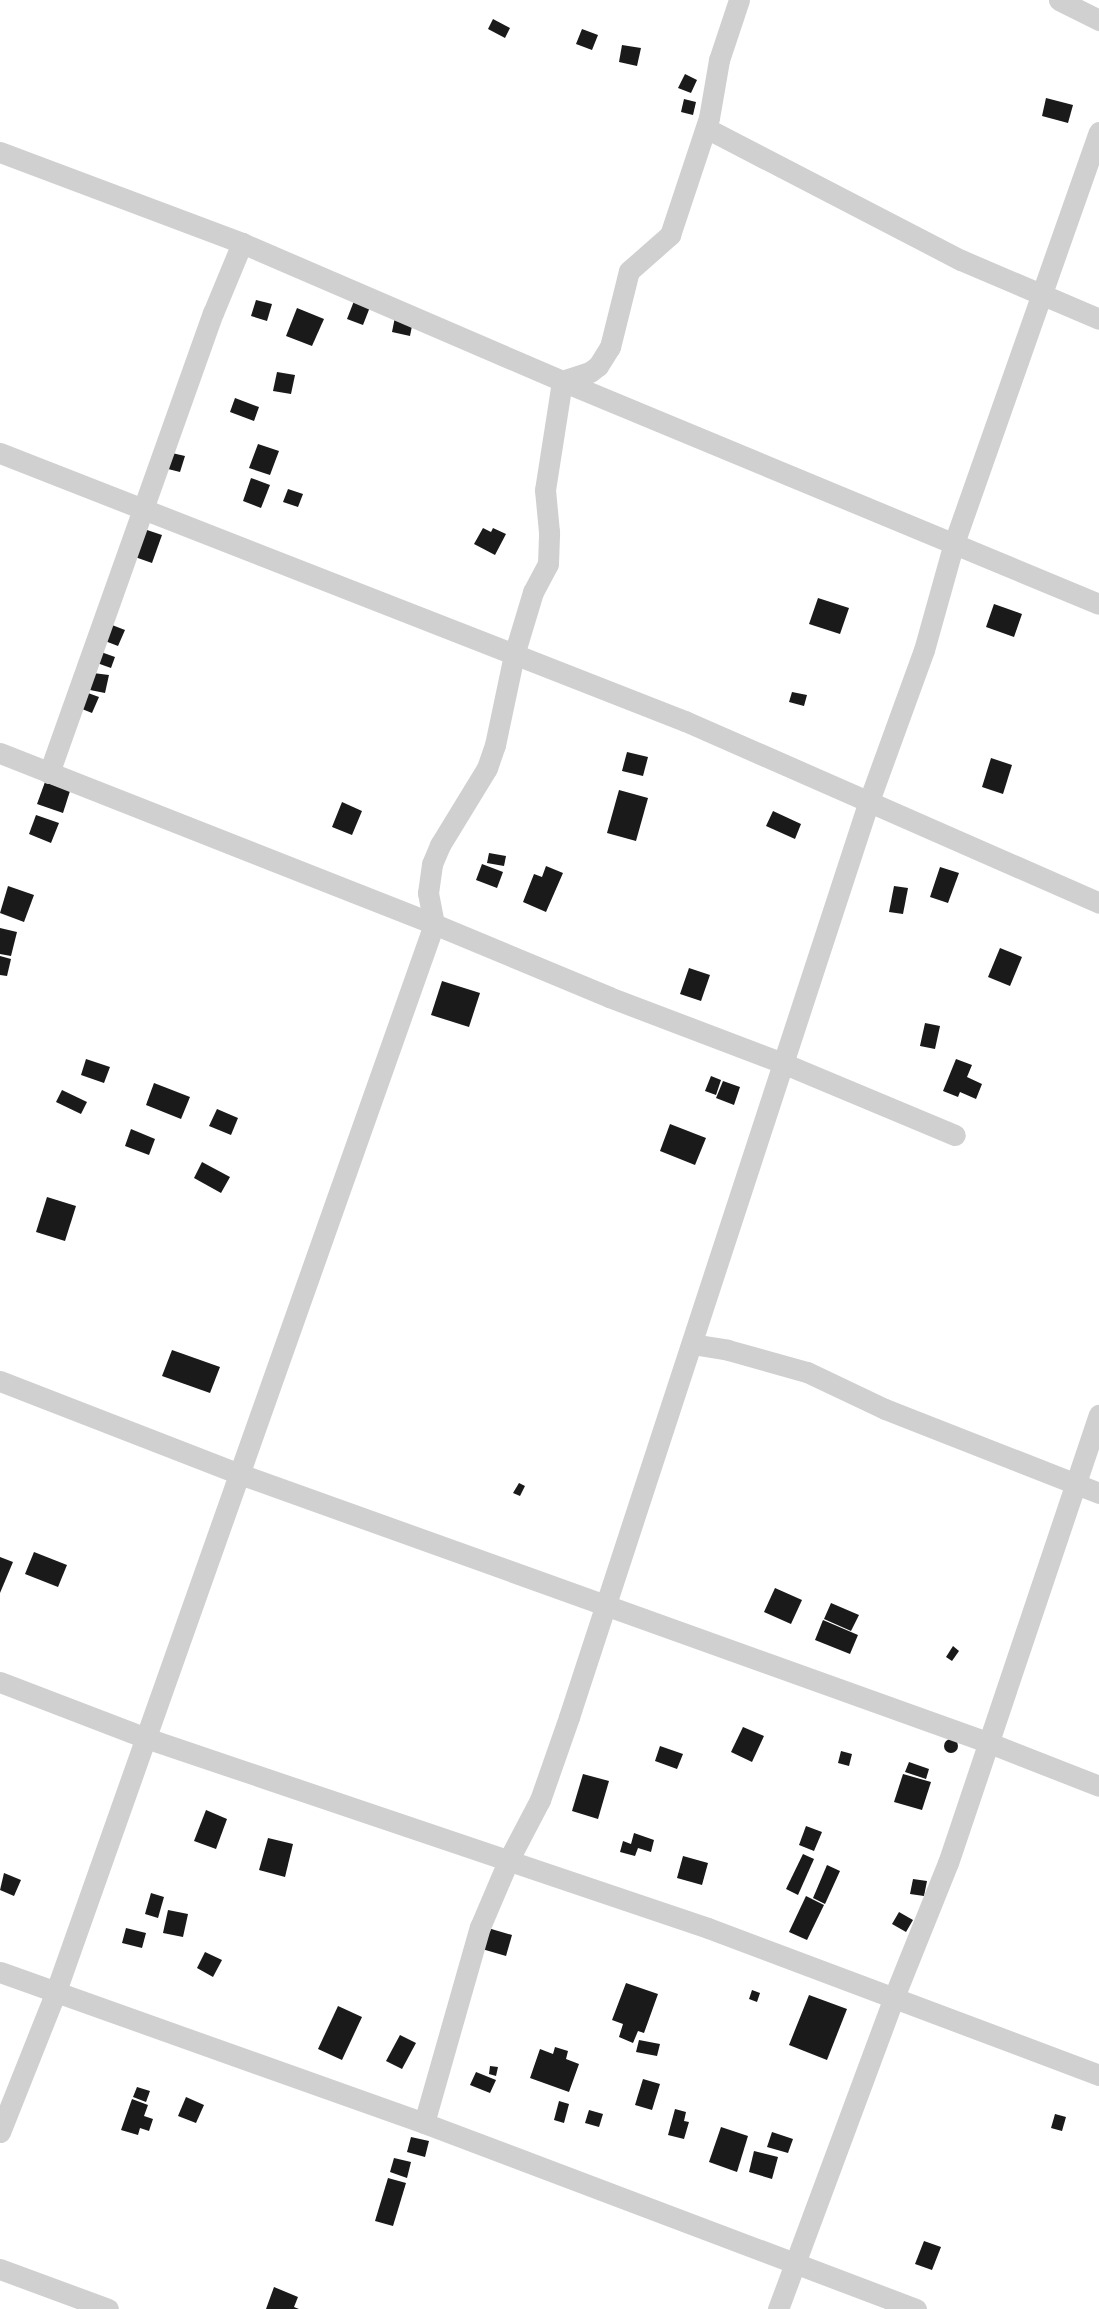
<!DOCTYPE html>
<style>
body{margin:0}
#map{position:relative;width:1099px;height:2309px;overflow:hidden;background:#fff;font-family:"Archivo Narrow",sans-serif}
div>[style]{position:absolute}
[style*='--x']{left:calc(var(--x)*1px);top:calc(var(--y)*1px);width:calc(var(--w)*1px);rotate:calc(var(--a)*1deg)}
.building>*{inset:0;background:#1a1a1a}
.round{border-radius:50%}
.street>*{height:21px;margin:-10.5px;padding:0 10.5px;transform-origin:10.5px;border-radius:10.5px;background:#d0d0d0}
span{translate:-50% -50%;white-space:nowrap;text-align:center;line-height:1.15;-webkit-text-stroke:7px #fff;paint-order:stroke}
</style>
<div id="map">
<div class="building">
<div style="clip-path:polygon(493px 19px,510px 28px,505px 38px,488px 29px)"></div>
<div style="clip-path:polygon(582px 29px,598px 35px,592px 50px,576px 44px)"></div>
<div style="clip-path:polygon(622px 45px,641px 48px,637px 66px,619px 62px)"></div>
<div style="clip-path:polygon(685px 74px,697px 80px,691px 93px,678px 88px)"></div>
<div style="clip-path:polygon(1046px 98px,1073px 105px,1068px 123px,1042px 116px)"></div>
<div style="clip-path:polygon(684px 99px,696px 102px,693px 115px,681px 112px)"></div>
<div style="clip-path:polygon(256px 300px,272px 304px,267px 321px,251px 316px)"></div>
<div style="clip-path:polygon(354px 301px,370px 307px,363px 325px,347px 319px)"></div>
<div style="clip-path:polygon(297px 308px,324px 319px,312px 346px,286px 336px)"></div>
<div style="clip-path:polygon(395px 317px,413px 321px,410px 336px,392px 332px)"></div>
<div style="clip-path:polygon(277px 372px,295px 375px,291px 394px,273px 391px)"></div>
<div style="clip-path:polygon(235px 398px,259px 407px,254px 421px,230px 412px)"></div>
<div style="clip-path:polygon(258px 444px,279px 451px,270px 475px,249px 468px)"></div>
<div style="clip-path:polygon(172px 453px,185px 456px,180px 472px,168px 469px)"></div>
<div style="clip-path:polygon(251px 478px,270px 485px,261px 508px,243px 501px)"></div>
<div style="clip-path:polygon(288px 489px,303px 494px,298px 507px,283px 502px)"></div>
<div style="clip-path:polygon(483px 528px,491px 532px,493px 528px,506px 534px,495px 555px,474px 544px)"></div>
<div style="clip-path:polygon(144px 529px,162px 535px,152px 563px,135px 557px)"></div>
<div style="clip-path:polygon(818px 598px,849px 608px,840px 634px,809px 624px)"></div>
<div style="clip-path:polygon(994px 604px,1022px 614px,1014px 637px,986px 627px)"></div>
<div style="clip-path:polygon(112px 625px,125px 630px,118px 646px,105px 641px)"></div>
<div style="clip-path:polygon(101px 652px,115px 657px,111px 668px,97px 663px)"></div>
<div style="clip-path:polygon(93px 673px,109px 675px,105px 693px,90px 690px)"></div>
<div style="clip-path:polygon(792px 692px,807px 695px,804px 706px,789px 702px)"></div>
<div style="clip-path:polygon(88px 693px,99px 697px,92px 713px,82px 709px)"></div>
<div style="clip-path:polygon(627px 752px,648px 757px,643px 776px,622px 771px)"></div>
<div style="clip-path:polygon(991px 758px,1012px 765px,1003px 794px,982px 787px)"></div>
<div style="clip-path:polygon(45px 782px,70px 791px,63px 813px,37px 804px)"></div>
<div style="clip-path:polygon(619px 790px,648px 798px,636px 841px,607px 833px)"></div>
<div style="clip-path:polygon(342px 802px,362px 811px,352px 835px,332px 827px)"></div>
<div style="clip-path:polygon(773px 811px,801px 824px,795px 839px,766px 826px)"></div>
<div style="clip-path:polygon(36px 815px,59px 823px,51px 843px,29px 834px)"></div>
<div style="clip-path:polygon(489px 853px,506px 856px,504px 866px,487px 863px)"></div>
<div style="clip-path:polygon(482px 864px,503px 872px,497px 888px,476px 880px)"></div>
<div style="clip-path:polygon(546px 866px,563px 873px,546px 912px,523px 902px,534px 874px,542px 877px)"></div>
<div style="clip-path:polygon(940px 867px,959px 873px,948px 903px,930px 897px)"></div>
<div style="clip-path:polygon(8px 886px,34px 895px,24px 922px,0 913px)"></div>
<div style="clip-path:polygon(894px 886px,908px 888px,903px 914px,889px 912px)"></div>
<div style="clip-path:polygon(0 928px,17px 932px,11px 956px,0 954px)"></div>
<div style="clip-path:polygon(1000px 948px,1022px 957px,1010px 986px,988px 977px)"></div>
<div style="clip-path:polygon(0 956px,11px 959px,7px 976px,0 975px)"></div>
<div style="clip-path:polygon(689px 968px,710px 975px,701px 1001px,680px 994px)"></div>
<div style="clip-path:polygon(442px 981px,480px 993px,469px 1027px,431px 1015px)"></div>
<div style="clip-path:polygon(925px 1023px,940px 1026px,935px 1049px,920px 1046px)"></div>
<div style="clip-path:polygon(86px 1059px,110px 1067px,104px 1083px,81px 1075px)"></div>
<div style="clip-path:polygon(956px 1059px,972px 1065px,967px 1077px,982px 1084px,976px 1099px,960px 1092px,958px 1097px,943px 1091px)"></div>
<div style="clip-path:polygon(711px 1076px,721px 1080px,716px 1095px,705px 1091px)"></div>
<div style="clip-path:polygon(723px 1081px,740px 1087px,734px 1105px,716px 1098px)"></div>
<div style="clip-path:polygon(154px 1083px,190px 1097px,181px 1119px,146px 1105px)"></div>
<div style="clip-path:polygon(62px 1090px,87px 1102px,81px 1114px,56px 1102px)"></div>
<div style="clip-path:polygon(217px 1109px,238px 1118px,231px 1135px,209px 1126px)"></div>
<div style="clip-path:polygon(670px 1124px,706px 1138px,695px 1165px,660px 1151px)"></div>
<div style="clip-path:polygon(131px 1129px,155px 1139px,149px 1155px,125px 1146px)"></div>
<div style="clip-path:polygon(202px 1162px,230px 1177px,221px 1193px,194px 1178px)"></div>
<div style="clip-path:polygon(47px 1197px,76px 1206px,65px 1241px,36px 1232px)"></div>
<div style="clip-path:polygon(172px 1350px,220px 1367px,210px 1393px,162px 1376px)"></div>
<div style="clip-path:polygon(519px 1483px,525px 1486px,520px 1496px,513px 1493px)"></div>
<div style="clip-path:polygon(34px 1552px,67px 1565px,58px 1587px,25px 1574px)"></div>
<div style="clip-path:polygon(0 1557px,13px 1562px,0 1593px)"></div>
<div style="clip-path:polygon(775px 1588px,802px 1600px,791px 1624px,764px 1612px)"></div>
<div style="clip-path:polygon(831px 1603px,859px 1615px,851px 1631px,824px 1619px)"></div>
<div style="clip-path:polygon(823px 1620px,858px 1635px,850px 1654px,815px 1640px)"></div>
<div style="clip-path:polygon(953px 1646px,959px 1651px,952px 1661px,946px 1657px)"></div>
<div style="clip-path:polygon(743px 1727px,764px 1736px,752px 1762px,731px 1752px)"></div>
<div class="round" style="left:944px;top:1739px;width:14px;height:14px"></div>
<div style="clip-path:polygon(660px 1746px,683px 1754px,677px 1769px,655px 1761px)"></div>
<div style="clip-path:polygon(841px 1751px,852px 1754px,849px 1766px,838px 1763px)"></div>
<div style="clip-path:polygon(909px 1762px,929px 1769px,926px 1779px,905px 1772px)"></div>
<div style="clip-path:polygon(583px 1774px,609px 1781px,598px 1819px,572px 1811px)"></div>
<div style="clip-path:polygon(903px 1774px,931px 1782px,922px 1810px,894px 1802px)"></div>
<div style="clip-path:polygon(206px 1810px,227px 1819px,216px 1849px,194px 1841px)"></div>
<div style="clip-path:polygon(806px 1826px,822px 1832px,814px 1851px,799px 1845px)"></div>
<div style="clip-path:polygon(634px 1833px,654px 1840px,651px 1852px,638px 1848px,635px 1856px,620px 1852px,623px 1841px,631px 1844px)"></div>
<div style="clip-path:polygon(268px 1838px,293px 1844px,285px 1877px,259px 1870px)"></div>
<div style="clip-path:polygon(803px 1854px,814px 1859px,798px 1895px,786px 1889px)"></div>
<div style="clip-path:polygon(683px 1856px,708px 1863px,702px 1885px,677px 1878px)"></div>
<div style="clip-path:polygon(827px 1865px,840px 1871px,825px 1904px,813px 1898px)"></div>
<div style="clip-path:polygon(4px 1873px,21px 1880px,14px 1896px,0 1890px)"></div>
<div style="clip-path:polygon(913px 1879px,927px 1881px,924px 1896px,910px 1894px)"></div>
<div style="clip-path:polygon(151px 1893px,164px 1897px,158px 1918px,145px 1914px)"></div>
<div style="clip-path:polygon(806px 1896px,824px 1905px,807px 1940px,789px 1932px)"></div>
<div style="clip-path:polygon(168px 1910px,188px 1914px,183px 1937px,163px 1933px)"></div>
<div style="clip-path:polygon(899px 1912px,913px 1920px,906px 1932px,892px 1924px)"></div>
<div style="clip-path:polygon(126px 1928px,146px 1933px,142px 1948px,122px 1943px)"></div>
<div style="clip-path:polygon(488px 1928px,512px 1935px,506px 1956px,482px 1949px)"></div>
<div style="clip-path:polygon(205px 1952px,222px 1960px,213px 1977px,197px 1968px)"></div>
<div style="clip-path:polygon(626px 1983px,658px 1994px,644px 2033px,638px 2031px,633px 2043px,619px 2037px,623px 2024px,612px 2020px)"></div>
<div style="clip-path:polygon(752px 1990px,760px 1993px,757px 2002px,749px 1999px)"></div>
<div style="clip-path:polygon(809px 1995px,847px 2009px,827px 2060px,789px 2045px)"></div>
<div style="clip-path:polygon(338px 2006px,362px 2017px,342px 2060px,318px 2049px)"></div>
<div style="clip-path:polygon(400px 2035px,416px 2043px,402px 2069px,386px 2061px)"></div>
<div style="clip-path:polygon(639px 2040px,660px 2044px,657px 2056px,636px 2052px)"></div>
<div style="clip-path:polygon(555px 2047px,568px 2051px,566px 2059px,579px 2064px,569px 2092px,530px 2078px,540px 2049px,553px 2054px)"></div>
<div style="clip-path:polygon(490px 2066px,498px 2067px,496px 2076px,489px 2074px)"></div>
<div style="clip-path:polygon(476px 2072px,496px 2080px,490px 2093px,470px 2085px)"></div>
<div style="clip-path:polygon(643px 2079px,660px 2084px,652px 2110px,635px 2105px)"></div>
<div style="clip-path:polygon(137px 2087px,150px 2091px,146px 2102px,133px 2097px)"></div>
<div style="clip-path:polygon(186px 2097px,204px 2105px,196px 2123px,178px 2116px)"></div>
<div style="clip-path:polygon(132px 2099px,148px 2105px,144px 2116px,153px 2119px,149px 2131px,140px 2128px,138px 2135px,121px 2130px)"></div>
<div style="clip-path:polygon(559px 2101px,569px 2104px,564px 2123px,554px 2120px)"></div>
<div style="clip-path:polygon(675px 2109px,686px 2112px,684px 2121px,689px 2122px,684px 2139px,668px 2135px)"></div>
<div style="clip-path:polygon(589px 2110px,603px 2114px,599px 2127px,585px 2123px)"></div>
<div style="clip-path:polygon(1055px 2114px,1066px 2117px,1062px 2131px,1051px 2128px)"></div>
<div style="clip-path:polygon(721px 2127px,748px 2136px,737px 2172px,709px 2162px)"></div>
<div style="clip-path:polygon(772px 2132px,793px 2139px,788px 2153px,767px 2147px)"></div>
<div style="clip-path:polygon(411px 2137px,429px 2141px,425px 2157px,407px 2152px)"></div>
<div style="clip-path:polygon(754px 2151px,778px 2157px,772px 2179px,749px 2172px)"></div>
<div style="clip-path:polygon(394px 2158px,411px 2162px,407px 2178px,390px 2172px)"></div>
<div style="clip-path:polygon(388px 2178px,406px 2183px,393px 2226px,375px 2221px)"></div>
<div style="clip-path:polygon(924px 2241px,941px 2247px,932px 2270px,915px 2264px)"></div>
<div style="clip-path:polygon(274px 2287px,298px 2297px,294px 2307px,299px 2309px,266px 2309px)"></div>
</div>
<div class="street">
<div style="--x:1059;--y:0;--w:45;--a:26.6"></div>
<div style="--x:706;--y:128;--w:287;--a:27.4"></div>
<div style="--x:961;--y:260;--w:150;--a:23.1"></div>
<div style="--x:0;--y:152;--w:259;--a:20.6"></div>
<div style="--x:242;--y:243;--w:348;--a:23.3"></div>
<div style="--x:562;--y:381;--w:581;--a:22.55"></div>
<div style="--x:0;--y:453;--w:736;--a:21.37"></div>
<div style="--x:685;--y:721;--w:452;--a:23.7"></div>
<div style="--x:0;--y:753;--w:466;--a:21.5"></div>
<div style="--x:434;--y:924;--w:190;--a:22.6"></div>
<div style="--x:609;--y:997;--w:188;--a:20.8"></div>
<div style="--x:785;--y:1064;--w:184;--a:22.7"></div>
<div style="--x:49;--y:773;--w:488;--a:-70.4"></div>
<div style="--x:213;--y:313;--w:76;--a:-67.5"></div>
<div style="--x:692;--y:1344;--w:36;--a:9"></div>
<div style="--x:728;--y:1350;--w:82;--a:15.6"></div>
<div style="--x:807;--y:1372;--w:86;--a:25.4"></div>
<div style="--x:885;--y:1409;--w:230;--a:21.4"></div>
<div style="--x:0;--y:1381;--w:257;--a:21.2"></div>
<div style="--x:240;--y:1474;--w:794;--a:19.74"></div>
<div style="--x:987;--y:1742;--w:120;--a:21.4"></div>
<div style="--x:0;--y:1682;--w:156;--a:21"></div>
<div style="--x:146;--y:1738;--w:593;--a:18.68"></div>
<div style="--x:708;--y:1928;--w:418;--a:20.6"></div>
<div style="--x:0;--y:1972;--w:450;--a:19.6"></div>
<div style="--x:424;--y:2123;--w:526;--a:20.71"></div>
<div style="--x:424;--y:2123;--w:204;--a:-74.1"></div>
<div style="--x:480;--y:1927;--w:74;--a:-66.9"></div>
<div style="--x:509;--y:1859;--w:67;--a:-62.3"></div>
<div style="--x:540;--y:1800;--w:88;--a:-70.7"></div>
<div style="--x:569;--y:1717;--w:964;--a:-71.87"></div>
<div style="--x:869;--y:801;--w:161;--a:-70"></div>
<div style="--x:924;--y:650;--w:108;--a:-74.4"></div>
<div style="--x:953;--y:546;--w:439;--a:-70.6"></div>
<div style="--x:0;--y:2132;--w:152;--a:-68.3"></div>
<div style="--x:56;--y:1991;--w:1132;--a:-70.49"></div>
<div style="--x:434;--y:924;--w:32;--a:-101"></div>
<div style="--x:428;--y:893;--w:29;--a:-82"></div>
<div style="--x:432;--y:864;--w:21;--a:-67"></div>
<div style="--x:440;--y:845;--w:90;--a:-58.6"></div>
<div style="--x:487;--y:768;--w:24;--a:-71"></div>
<div style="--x:495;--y:745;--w:92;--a:-78.1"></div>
<div style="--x:514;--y:655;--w:66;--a:-73.2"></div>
<div style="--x:533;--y:592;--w:32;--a:-62"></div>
<div style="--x:548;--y:564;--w:32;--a:-88"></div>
<div style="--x:549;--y:532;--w:42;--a:-95.4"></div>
<div style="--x:545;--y:490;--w:110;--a:-81.1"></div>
<div style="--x:562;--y:381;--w:29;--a:-18"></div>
<div style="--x:590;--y:372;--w:10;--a:-37"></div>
<div style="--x:598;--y:366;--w:22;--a:-58"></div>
<div style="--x:610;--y:347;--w:78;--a:-76"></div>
<div style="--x:629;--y:271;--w:55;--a:-41.3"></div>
<div style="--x:670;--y:235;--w:123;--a:-71.6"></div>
<div style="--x:709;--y:118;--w:59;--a:-80.2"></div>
<div style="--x:719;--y:60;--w:63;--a:-71.6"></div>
<div style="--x:0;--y:2269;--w:115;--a:20.3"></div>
<div style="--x:778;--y:2309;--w:333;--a:-69.6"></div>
<div style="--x:894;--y:1997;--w:144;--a:-68.1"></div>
<div style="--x:948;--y:1863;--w:473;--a:-71.4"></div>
</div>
</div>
